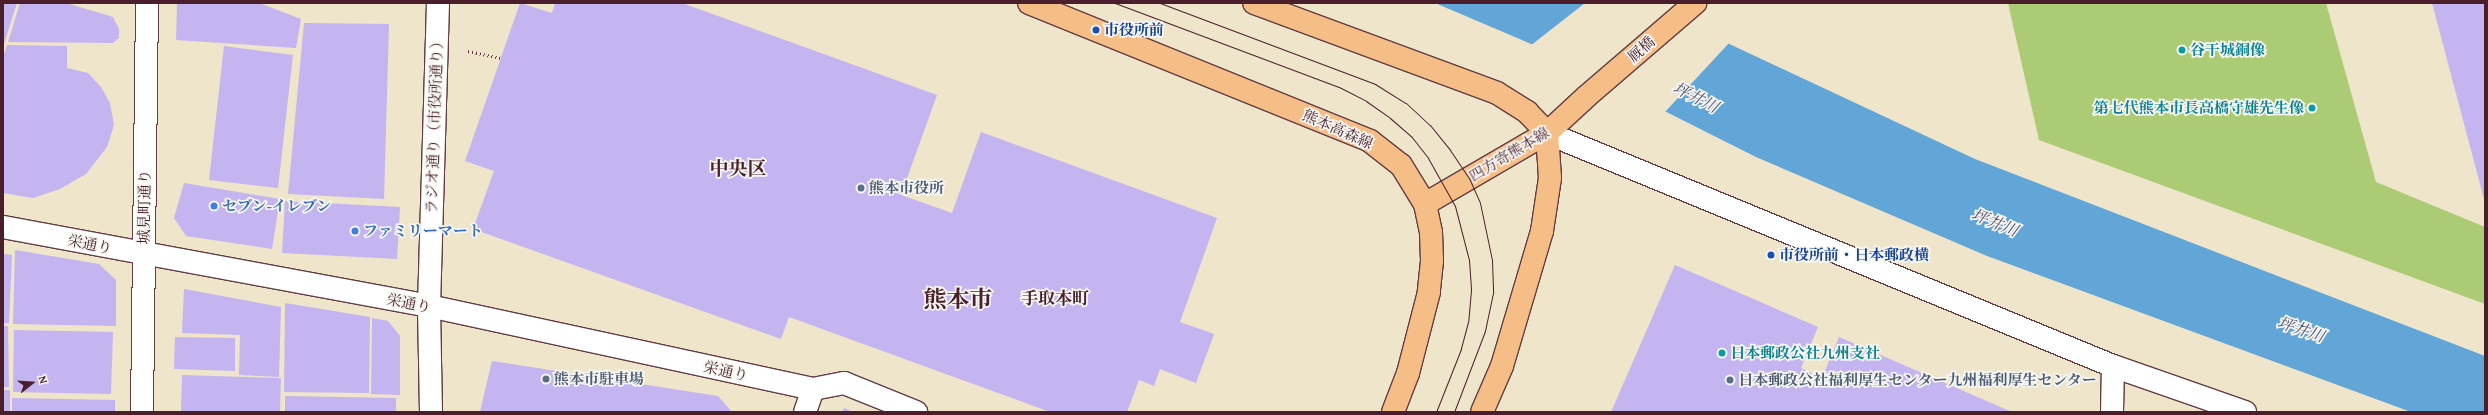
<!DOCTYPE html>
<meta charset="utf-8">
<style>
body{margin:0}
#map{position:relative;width:2488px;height:415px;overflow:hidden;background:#eee5cb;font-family:"Gentium Book Plus","Noto Serif JP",serif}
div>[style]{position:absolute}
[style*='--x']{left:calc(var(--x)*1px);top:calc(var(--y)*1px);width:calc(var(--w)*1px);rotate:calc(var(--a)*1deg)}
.green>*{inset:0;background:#abcc74}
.water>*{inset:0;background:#62a6d7}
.pier>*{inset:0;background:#eee5cb}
.building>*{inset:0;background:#c4b4f0}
.path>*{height:2.5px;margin-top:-1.25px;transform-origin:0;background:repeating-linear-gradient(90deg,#633d43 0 1px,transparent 0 4px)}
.roads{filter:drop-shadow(1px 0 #633d43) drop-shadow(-1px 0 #633d43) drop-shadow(0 1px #633d43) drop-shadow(0 -1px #633d43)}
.minor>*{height:22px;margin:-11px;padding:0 11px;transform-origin:11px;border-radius:11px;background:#fff}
.major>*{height:22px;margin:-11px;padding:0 11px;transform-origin:11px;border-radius:11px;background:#f6be87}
.tram>*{height:1px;margin:-0.5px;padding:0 0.5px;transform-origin:0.5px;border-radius:0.5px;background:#4a1f2b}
.dots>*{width:11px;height:11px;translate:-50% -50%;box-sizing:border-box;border:2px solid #f6f6f2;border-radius:50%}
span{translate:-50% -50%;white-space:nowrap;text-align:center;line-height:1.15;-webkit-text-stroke:3.5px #f6f6f2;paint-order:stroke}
.transit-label{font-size:15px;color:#164399;font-weight:700}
.left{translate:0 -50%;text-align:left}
.street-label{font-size:15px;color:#4a1f2b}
.culture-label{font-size:15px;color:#0d838f;font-weight:700}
.right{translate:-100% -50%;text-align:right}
.service-label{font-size:15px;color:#4e5e75;font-weight:700}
.shop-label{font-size:15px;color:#366cbe;font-weight:700}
.water-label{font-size:16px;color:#545570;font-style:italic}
.quarter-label{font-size:17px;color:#4a1f2b;font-weight:700}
.district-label{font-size:19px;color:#4a1f2b;font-weight:700}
.town-label{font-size:23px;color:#4a1f2b;font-weight:700}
.frame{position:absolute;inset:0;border:4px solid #4a1f2b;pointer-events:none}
.north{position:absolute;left:12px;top:363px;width:40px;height:40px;-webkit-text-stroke:3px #f6f6f2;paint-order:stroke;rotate:73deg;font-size:11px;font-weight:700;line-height:16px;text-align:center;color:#4a1f2b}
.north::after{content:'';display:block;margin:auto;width:14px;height:18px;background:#4a1f2b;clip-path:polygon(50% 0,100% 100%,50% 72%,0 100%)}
</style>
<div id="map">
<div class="green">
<div style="clip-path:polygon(2008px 3px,2326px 3px,2376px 182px,2485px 227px,2485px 304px,2039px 140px)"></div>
</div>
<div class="water">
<div style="clip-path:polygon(1435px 3px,1642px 3px,1975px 159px,2485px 356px,2485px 412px,2411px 412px,1987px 256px,1756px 157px,1531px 44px)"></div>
</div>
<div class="pier">
<div style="clip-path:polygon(1585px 3px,1647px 3px,1730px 42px,1664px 113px,1530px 46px)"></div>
</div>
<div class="building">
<div style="clip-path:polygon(3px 3px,17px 3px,3px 47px)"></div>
<div style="clip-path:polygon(20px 3px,66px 3px,113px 17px,119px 29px,119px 38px,113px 43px,8px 42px)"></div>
<div style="clip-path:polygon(177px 3px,259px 3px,301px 19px,296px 48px,176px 40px)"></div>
<div style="clip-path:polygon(520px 3px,552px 13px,555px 3px,682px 3px,937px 95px,901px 195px,952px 213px,981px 132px,1217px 218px,1180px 322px,1214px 334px,1196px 383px,1160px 369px,1154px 386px,1139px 380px,1127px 412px,1050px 412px,789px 317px,781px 339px,473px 229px,494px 171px,465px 161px)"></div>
<div style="clip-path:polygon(2432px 3px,2485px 3px,2485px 203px)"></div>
<div style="clip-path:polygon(304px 23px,389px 24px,384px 199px,288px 194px)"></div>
<div style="clip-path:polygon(7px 45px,67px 46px,67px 68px,88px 73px,101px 87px,110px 103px,114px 125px,107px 147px,86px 174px,60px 189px,33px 198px,3px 193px,3px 57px)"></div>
<div style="clip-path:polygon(224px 46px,293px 55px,278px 188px,209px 180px)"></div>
<div style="clip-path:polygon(184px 183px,280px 199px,272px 249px,186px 236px,174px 218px)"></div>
<div style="clip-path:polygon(285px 201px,400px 207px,397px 259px,282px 253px)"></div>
<div style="clip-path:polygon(15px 250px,99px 264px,116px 280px,116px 326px,13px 324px)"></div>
<div style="clip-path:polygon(3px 254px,12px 255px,9px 323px,3px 323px)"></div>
<div style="clip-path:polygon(1675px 265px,1818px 327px,1801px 368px,1822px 378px,1839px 337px,2012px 412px,1611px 412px)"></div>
<div style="clip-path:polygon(184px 289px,281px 307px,279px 377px,239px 375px,240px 335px,182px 333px)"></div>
<div style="clip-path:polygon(285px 303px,370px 317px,369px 393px,284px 392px)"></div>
<div style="clip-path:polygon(372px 318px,388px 321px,400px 336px,400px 395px,371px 394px)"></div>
<div style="clip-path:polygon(3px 326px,8px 326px,9px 387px,3px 387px)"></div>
<div style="clip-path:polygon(14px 330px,113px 332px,111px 394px,13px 392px)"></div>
<div style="clip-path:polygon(175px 337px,235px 338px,235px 371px,174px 369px)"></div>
<div style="clip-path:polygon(492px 361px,718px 396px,732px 412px,480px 412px)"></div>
<div style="clip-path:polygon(182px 375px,281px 378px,280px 412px,181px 412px)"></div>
<div style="clip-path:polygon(3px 390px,10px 390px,10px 412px,3px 412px)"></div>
<div style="clip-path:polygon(285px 396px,396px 398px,396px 412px,285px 412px)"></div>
<div style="clip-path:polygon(12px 398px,115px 400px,115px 412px,12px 412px)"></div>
<div style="clip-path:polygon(844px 408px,853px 412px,842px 412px)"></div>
</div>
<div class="path">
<div style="--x:468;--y:51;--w:34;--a:12"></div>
</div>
<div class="roads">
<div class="minor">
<div style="--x:1547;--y:133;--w:612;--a:22.38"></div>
<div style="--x:2113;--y:366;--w:140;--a:19.2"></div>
<div style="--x:3;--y:227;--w:433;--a:10.5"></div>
<div style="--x:429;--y:306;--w:393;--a:12.2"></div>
<div style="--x:813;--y:389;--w:32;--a:-11"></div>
<div style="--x:844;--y:383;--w:78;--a:21.9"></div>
<div style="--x:142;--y:412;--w:409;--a:-89.3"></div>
<div style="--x:431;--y:412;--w:106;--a:-91.1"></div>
<div style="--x:429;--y:306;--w:303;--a:-88.3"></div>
<div style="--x:805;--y:412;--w:24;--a:-71"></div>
<div style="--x:2112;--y:412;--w:46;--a:-88.8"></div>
</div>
<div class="major">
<div style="--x:1029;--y:3;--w:368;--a:22"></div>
<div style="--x:1370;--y:141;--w:39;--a:38"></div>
<div style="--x:1401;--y:165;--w:46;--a:58.4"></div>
<div style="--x:1425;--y:204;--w:29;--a:78"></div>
<div style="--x:1431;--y:232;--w:29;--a:88"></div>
<div style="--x:1432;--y:261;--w:31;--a:96"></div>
<div style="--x:1429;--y:292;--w:84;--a:104.5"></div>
<div style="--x:1408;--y:373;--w:42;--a:111"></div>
<div style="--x:1254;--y:3;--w:259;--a:20.3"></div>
<div style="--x:1497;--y:93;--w:36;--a:32"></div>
<div style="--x:1527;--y:112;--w:29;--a:46"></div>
<div style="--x:1547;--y:133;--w:45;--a:86.2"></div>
<div style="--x:1550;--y:178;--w:54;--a:98.6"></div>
<div style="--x:1542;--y:231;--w:141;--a:106.5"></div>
<div style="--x:1502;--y:366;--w:50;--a:113.5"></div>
<div style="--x:1425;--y:204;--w:141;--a:-30.2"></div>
<div style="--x:1547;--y:133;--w:54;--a:-42.8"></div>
<div style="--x:1587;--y:96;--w:143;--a:-40.7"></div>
</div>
</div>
<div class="tram">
<div style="--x:1115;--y:3;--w:239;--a:20.6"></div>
<div style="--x:1339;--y:87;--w:30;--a:27"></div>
<div style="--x:1366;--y:101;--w:29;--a:35"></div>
<div style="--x:1390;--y:118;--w:28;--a:41"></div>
<div style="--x:1411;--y:136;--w:28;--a:52"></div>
<div style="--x:1428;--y:158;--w:55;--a:60.6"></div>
<div style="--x:1455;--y:206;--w:56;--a:75.5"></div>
<div style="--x:1469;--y:260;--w:30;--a:86"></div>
<div style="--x:1471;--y:290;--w:32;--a:95"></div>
<div style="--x:1468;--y:322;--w:28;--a:105"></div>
<div style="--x:1461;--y:349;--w:68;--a:111.6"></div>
<div style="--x:1160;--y:3;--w:230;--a:20.6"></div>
<div style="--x:1375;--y:84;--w:36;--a:32"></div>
<div style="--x:1406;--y:103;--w:33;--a:43"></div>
<div style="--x:1430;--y:125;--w:32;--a:51"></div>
<div style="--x:1450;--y:150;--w:34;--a:56"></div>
<div style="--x:1469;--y:178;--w:27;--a:66"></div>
<div style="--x:1480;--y:203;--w:58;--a:78.1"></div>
<div style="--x:1492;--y:260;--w:33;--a:88"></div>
<div style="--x:1493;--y:293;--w:39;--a:102"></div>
<div style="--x:1485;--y:331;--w:87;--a:110.9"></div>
</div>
<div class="dots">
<div style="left:1096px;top:30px;background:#1a4fb4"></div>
<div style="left:2182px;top:50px;background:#0f9aa8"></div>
<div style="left:2312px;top:108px;background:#0f9aa8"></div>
<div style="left:861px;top:188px;background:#5c6f8a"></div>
<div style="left:214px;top:206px;background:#3f7fe0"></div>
<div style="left:355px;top:231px;background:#3f7fe0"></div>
<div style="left:1771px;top:255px;background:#1a4fb4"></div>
<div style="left:1722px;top:353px;background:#0f9aa8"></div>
<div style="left:546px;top:379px;background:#5c6f8a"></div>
<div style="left:1730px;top:380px;background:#5c6f8a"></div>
</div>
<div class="transit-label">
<span class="left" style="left:1104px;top:30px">市役所前</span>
<span class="left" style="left:1779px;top:255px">市役所前・日本郵政横</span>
</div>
<div class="street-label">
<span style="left:1641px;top:49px;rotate:-41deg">厩橋</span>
<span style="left:434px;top:124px;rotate:-88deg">ラジオ通り（市役所通り）</span>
<span style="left:1338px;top:129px;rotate:24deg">熊本高森線</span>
<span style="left:1509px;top:154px;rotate:-31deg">四方寄熊本線</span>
<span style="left:144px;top:207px;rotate:-89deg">城見町通り</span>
<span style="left:90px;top:244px;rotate:11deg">栄通り</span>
<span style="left:409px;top:303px;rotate:11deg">栄通り</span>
<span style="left:726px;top:371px;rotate:12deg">栄通り</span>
</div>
<div class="culture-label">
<span class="left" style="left:2190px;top:50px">谷干城銅像</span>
<span class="right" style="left:2304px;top:108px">第七代熊本市長高橋守雄先生像</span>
<span class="left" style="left:1730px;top:353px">日本郵政公社九州支社</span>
</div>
<div class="service-label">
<span class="left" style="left:869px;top:188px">熊本市役所</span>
<span class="left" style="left:554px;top:379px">熊本市駐車場</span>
<span class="left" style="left:1738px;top:380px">日本郵政公社福利厚生センター九州福利厚生センター</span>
</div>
<div class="shop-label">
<span class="left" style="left:222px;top:206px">セブン-イレブン</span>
<span class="left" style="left:363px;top:231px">ファミリーマート</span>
</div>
<div class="water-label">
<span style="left:1696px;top:97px;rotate:27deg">坪井川</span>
<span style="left:1995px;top:222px;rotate:22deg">坪井川</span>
<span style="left:2301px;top:329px;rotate:19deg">坪井川</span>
</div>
<div class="quarter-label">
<span style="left:1055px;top:298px">手取本町</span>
</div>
<div class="district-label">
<span style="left:738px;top:169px">中央区</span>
</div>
<div class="town-label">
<span style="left:958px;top:299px">熊本市</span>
</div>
<div class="frame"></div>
<div class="north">N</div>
</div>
